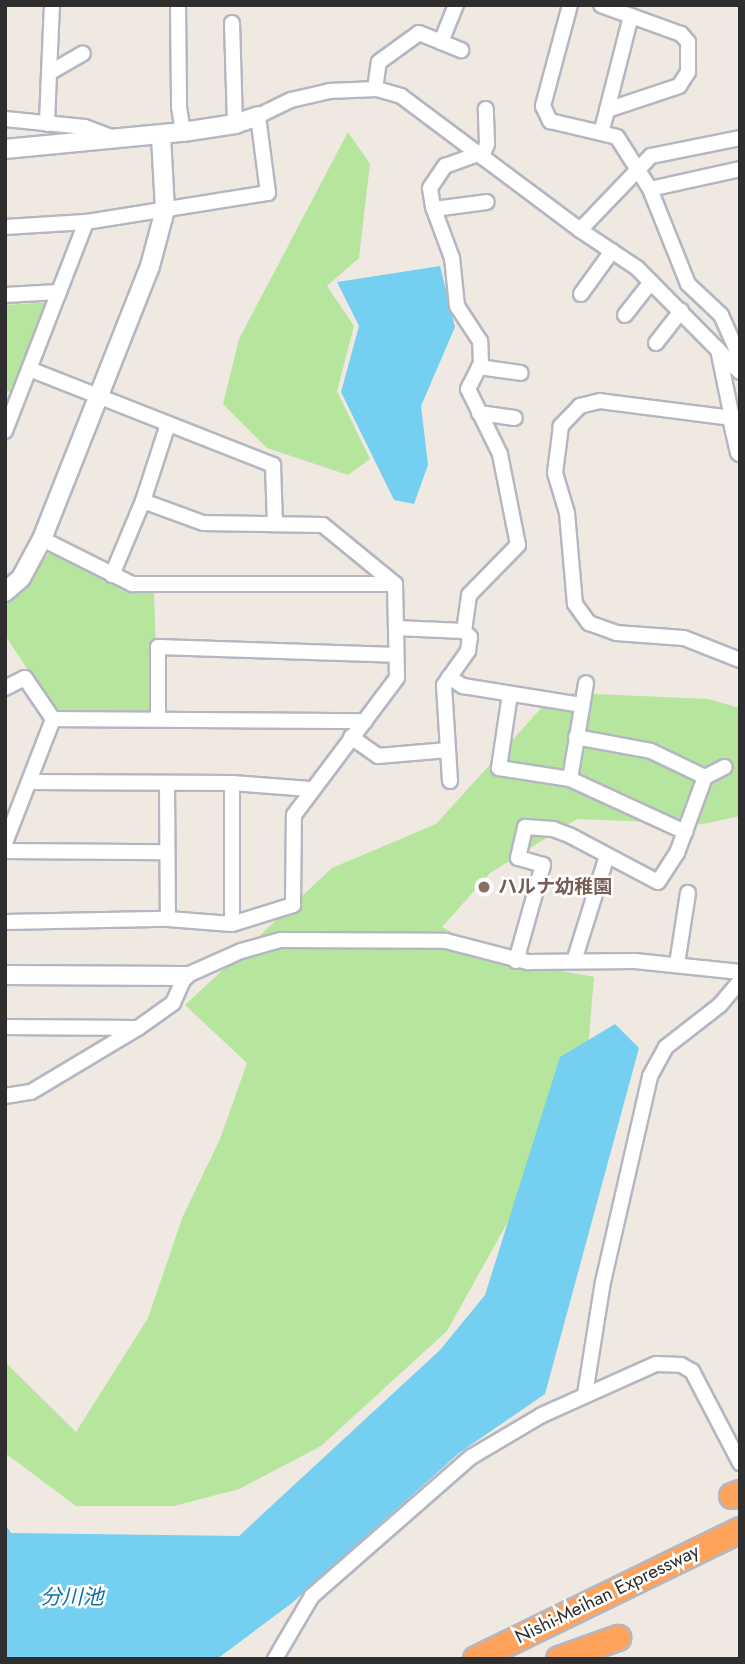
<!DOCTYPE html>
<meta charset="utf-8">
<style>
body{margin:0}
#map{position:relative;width:745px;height:1664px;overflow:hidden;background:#efe9e1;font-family:Jost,"Noto Sans JP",sans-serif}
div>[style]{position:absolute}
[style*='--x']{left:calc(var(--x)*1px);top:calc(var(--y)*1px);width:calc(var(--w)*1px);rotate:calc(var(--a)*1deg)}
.green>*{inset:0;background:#b6e59e}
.water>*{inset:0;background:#75cff0}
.roads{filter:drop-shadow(2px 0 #b4b7c1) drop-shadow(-2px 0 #b4b7c1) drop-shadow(0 2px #b4b7c1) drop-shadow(0 -2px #b4b7c1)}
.minor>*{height:14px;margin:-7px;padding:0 7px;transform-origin:7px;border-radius:7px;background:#fff}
.tertiary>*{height:18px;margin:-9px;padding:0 9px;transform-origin:9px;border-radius:9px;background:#fff}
.motorway>*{height:24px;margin:-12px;padding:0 12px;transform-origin:12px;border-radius:12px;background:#ffa35c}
.dots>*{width:19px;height:19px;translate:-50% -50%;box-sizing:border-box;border:4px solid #fff;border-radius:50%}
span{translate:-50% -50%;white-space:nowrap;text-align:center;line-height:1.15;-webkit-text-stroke:5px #fff;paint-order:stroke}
.education-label{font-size:19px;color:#785e54;font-weight:700}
.left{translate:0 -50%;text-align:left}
.street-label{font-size:19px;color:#2e2e2e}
.water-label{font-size:21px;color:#0d6fa3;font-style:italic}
.frame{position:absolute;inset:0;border:7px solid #2e2e2e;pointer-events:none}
</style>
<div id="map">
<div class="green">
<div style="clip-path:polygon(348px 132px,370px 164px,359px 258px,327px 286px,354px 326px,337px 391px,370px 459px,348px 475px,267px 448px,223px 404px,239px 339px)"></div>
<div style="clip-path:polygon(53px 302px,17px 395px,5px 390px,5px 305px)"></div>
<div style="clip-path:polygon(50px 552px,129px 593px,154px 593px,158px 714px,57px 714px,5px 635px,5px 606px)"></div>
<div style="clip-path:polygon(572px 693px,708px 699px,740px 708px,740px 816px,703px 824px,577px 819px,490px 873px,442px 927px,501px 960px,594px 977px,588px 1048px,550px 1146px,447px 1331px,321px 1446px,239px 1489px,174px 1506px,76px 1506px,5px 1453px,5px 1362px,76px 1432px,148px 1318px,183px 1216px,220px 1139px,247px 1063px,185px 1005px,332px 868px,436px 824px,545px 704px)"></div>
</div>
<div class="water">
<div style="clip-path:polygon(440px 266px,455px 327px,421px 406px,428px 465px,414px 504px,394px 500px,341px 392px,359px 326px,337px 282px)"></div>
<div style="clip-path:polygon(615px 1024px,639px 1048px,545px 1394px,459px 1453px,292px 1603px,217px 1659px,5px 1659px,5px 1524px,11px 1533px,239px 1536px,440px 1350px,485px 1295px,560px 1057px)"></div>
</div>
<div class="roads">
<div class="minor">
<div style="--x:178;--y:5;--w:102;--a:89.4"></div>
<div style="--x:179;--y:107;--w:25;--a:81"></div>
<div style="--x:570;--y:5;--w:105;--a:105"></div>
<div style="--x:543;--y:106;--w:17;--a:65"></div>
<div style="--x:550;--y:121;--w:52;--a:13.2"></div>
<div style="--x:601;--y:133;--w:24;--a:-75"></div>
<div style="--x:607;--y:110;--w:76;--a:-18.4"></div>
<div style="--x:679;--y:86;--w:17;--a:-57"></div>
<div style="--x:688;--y:72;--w:30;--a:-90"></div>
<div style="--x:688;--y:42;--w:11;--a:-131"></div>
<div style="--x:681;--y:34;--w:85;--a:-160.1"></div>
<div style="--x:232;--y:23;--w:101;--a:88.3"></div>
<div style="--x:441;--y:42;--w:22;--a:22"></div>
<div style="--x:49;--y:73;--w:68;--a:-87.5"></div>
<div style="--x:375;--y:89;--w:27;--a:-82"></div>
<div style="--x:379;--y:62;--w:49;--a:-35.9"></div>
<div style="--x:419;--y:33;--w:24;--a:22"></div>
<div style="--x:441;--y:42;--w:40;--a:-68"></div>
<div style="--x:607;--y:110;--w:97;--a:-75.7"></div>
<div style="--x:5;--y:119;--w:80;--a:5.7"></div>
<div style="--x:85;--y:127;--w:30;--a:21"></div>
<div style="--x:47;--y:124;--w:51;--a:-87.8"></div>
<div style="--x:49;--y:73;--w:39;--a:-30"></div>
<div style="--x:601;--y:133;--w:16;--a:14"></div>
<div style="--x:617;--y:137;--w:62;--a:57.6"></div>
<div style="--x:650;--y:189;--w:92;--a:-12.5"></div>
<div style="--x:482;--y:157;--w:14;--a:-69"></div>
<div style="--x:487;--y:144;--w:35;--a:-92"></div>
<div style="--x:650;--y:189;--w:102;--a:68.2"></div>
<div style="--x:688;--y:284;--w:45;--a:43.2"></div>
<div style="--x:721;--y:315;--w:39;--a:66"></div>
<div style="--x:737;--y:351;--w:16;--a:101"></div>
<div style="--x:434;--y:209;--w:53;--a:-7.5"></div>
<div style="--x:5;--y:227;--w:81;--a:-3.5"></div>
<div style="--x:86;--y:222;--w:184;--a:-9.1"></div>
<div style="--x:268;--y:193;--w:78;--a:-97.4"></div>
<div style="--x:258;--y:116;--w:37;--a:-26"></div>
<div style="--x:291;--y:100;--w:39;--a:-13"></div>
<div style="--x:329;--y:91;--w:48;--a:-2.4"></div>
<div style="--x:377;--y:89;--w:25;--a:16"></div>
<div style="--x:401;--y:96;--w:224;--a:36.8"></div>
<div style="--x:580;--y:230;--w:103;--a:-46.2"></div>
<div style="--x:651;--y:156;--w:91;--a:-11.4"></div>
<div style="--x:580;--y:230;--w:69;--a:33.7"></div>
<div style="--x:637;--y:268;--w:146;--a:45.3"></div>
<div style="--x:581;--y:294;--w:53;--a:-54.2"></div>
<div style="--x:5;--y:295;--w:54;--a:-3.2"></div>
<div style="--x:625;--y:315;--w:42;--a:-51.8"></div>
<div style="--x:656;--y:343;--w:41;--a:-52"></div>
<div style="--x:718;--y:349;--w:70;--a:78.5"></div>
<div style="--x:732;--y:418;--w:133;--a:-172.7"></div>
<div style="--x:600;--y:401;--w:21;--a:166"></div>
<div style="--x:580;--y:406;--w:28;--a:134"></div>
<div style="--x:561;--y:426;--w:47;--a:97.3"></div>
<div style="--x:555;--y:473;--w:42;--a:73.3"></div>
<div style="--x:567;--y:513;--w:91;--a:85"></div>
<div style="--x:575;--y:604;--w:24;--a:54"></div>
<div style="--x:589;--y:623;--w:29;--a:20"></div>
<div style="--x:616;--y:633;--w:68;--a:4.2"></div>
<div style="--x:684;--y:638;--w:60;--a:21.4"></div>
<div style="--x:479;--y:367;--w:42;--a:8.1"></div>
<div style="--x:32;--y:370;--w:259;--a:21.5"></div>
<div style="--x:273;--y:465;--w:59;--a:88.1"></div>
<div style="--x:479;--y:413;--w:36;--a:8"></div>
<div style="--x:5;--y:431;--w:224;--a:-68.8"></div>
<div style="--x:42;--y:539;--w:101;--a:26.6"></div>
<div style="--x:132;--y:584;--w:263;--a:0"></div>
<div style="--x:112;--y:575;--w:80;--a:-67.3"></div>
<div style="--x:143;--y:501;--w:81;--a:-72"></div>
<div style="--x:396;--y:628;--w:68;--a:2.5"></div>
<div style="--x:449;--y:677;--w:17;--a:33"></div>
<div style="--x:463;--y:686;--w:121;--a:9.1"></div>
<div style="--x:5;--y:688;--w:22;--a:-27"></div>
<div style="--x:25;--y:678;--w:50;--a:55.7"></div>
<div style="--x:510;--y:694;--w:75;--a:98.5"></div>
<div style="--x:499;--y:768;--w:72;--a:8.8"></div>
<div style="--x:570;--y:779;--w:127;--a:24.7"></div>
<div style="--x:158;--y:717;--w:70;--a:-90"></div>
<div style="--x:158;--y:647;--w:238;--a:1.9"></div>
<div style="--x:53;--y:719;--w:312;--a:0.4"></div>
<div style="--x:351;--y:737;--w:33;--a:35"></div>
<div style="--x:378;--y:756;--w:70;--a:-4.9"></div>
<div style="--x:576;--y:737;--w:76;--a:10.6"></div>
<div style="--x:651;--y:751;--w:60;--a:25.7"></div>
<div style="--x:705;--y:777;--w:22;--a:-27"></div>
<div style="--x:570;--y:779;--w:97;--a:-80.5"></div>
<div style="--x:450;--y:781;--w:96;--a:-93.6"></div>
<div style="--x:444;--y:685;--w:42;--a:-54.8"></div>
<div style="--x:468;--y:651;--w:14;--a:-82"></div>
<div style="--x:470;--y:637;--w:8;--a:-135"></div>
<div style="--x:464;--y:631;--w:36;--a:-82"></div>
<div style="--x:469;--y:595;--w:70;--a:-45.6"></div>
<div style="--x:518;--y:545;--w:93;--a:-101.2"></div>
<div style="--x:500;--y:454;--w:72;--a:-116.2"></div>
<div style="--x:468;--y:389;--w:28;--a:-63"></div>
<div style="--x:481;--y:364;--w:23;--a:-92"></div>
<div style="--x:480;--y:341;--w:42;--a:-123.3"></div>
<div style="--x:457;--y:306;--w:48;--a:-95.9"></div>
<div style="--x:452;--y:258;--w:54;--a:-110.4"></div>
<div style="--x:433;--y:207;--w:19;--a:-99"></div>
<div style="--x:430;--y:188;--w:27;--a:-56"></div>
<div style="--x:445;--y:166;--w:35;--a:-20"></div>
<div style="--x:29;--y:782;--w:203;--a:0.3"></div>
<div style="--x:232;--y:783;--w:78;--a:4.4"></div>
<div style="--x:232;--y:783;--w:141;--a:90"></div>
<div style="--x:167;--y:784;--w:135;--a:89.6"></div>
<div style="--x:5;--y:843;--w:133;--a:-68.8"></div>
<div style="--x:5;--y:851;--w:162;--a:0.4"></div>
<div style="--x:5;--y:922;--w:163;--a:-1.1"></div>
<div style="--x:168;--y:919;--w:64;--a:4.5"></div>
<div style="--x:232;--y:924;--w:64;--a:-17.3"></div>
<div style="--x:293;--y:905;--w:90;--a:-89.4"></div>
<div style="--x:294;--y:815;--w:171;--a:-53.1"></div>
<div style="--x:397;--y:678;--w:94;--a:-91.2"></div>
<div style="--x:395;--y:584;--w:93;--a:-140.7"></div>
<div style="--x:323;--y:525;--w:120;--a:-179"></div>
<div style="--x:203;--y:523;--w:64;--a:-159.9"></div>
<div style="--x:516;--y:961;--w:100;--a:-74.3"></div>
<div style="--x:543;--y:865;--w:26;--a:-164"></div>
<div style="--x:518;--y:858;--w:32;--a:-77"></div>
<div style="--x:525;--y:827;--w:28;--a:4"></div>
<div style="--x:553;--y:829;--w:19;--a:21"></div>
<div style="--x:571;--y:836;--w:98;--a:27.9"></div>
<div style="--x:658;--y:882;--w:35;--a:-57"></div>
<div style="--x:677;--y:853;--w:81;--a:-69.8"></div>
<div style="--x:574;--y:961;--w:110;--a:-72.6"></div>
<div style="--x:677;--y:964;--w:72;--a:-81.2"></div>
<div style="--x:5;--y:1027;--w:131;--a:0.4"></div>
<div style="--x:5;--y:1096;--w:26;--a:-9"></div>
<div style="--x:31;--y:1092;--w:125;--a:-30.9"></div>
<div style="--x:138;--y:1028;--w:43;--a:-35.5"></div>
<div style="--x:173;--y:1003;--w:30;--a:-66"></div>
<div style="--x:185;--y:976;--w:61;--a:-24.1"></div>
<div style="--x:241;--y:951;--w:41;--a:-15.4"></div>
<div style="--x:281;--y:940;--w:165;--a:0.3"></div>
<div style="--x:446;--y:941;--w:85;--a:14.4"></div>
<div style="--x:528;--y:962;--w:107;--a:-0.5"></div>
<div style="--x:635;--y:961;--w:106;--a:6"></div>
<div style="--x:585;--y:1394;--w:113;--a:-80.9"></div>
<div style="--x:603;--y:1282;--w:211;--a:-77.1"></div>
<div style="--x:650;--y:1076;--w:33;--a:-61"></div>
<div style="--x:666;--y:1047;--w:68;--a:-37.9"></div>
<div style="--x:720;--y:1005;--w:31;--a:-50"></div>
<div style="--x:275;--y:1659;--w:73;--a:-59.6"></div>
<div style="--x:312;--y:1596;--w:211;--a:-41.2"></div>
<div style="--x:471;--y:1457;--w:82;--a:-30.6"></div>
<div style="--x:542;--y:1415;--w:125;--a:-24.1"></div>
<div style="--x:656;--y:1364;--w:25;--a:2"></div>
<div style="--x:681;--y:1365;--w:13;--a:29"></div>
<div style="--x:692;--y:1371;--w:104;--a:62.4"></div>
</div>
<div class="tertiary">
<div style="--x:5;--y:149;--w:179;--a:-5.5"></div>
<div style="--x:183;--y:132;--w:53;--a:-8.7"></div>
<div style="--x:235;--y:124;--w:24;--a:-19"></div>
<div style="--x:732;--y:418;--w:35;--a:77"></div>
<div style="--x:5;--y:592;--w:21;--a:-41"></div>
<div style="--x:21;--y:578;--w:44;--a:-61.7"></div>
<div style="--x:42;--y:539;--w:294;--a:-68.4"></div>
<div style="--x:150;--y:266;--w:58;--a:-75"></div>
<div style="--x:165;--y:210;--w:75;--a:-93.1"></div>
<div style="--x:5;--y:975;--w:180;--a:0.3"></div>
</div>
<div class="motorway">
<div style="--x:732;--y:1496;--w:9;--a:-21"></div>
<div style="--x:476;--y:1659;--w:294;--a:-26"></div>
<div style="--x:559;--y:1659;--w:63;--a:-19.6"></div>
</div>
</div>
<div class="dots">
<div style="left:484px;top:887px;background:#8d6e63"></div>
</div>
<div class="education-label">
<span class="left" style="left:498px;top:887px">ハルナ幼稚園</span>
</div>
<div class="street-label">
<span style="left:607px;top:1594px;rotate:-26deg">Nishi-Meihan Expressway</span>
</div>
<div class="water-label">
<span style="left:72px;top:1597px">分川池</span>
</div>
<div class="frame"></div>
</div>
